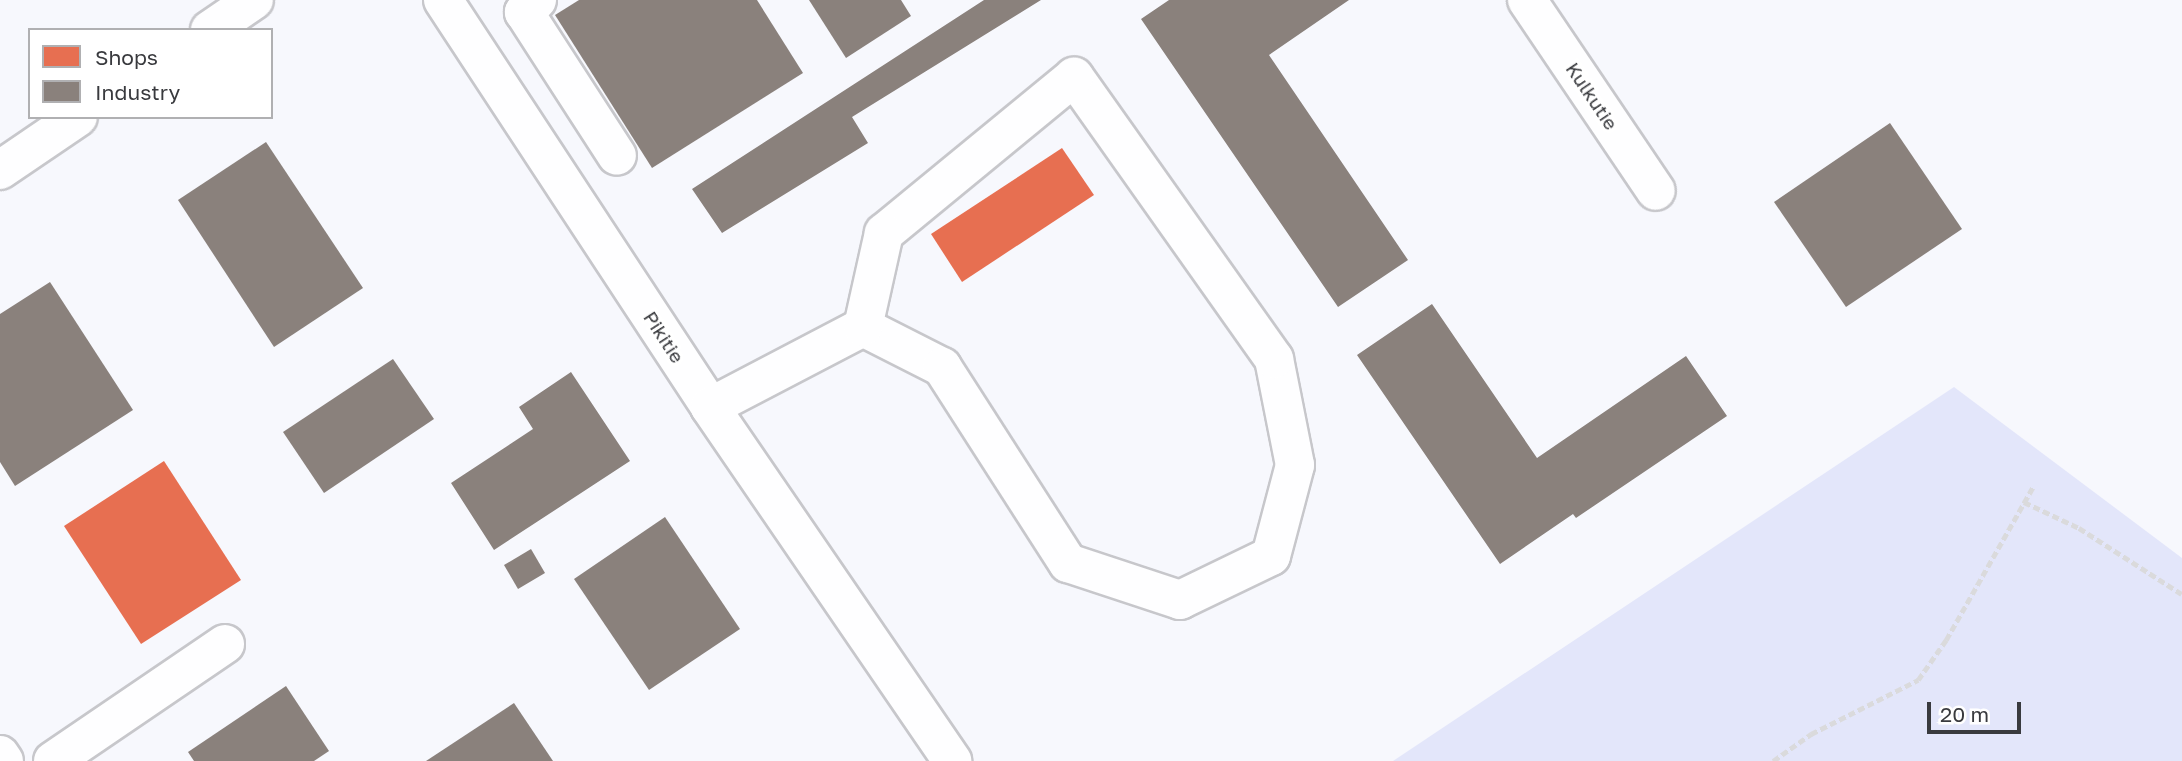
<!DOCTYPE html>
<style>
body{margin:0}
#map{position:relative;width:2182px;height:761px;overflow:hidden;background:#f7f8fd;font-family:"Golos Text",sans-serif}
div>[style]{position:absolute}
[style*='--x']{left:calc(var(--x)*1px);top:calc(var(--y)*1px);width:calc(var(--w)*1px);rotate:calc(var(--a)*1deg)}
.green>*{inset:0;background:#e3e6fa}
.shops>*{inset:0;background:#e76f51}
.industry>*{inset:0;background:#8a817c}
.path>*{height:4.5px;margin-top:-2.25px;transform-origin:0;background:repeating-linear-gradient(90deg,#dadadc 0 7px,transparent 0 10.5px)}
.roads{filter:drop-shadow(2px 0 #c7c7cb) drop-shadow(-2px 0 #c7c7cb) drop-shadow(0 2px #c7c7cb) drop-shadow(0 -2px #c7c7cb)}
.minor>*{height:38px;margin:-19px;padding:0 19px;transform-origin:19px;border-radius:19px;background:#fefeff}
span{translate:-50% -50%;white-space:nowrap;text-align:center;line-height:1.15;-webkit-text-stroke:7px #fff;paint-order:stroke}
.street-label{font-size:19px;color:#393a3e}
.legend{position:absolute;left:28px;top:28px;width:245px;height:91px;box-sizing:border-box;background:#fff;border:2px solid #b0b0b2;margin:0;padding:9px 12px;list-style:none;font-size:21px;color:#393a3e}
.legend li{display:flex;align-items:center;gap:14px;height:35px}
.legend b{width:35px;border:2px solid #b0b0b2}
.scale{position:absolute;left:1927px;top:702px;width:94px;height:32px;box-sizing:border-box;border:4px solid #393a3e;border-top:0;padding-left:9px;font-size:21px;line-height:24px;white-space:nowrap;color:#393a3e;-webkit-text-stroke:5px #fff;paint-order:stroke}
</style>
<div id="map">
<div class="green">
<div style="clip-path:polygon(1954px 387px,2182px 558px,2182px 761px,1393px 761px)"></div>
</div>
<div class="shops">
<div style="clip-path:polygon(1062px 148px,1094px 195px,962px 282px,931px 234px)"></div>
<div style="clip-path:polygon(164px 461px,241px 580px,141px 644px,64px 526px)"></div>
</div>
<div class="industry">
<div style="clip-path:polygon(579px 0,757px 0,803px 73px,652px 168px,555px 15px)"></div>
<div style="clip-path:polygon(809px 0,901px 0,911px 16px,846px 58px)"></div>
<div style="clip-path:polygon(984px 0,1041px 0,852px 117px,868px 143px,722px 233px,692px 189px)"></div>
<div style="clip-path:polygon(1169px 0,1349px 0,1269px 55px,1408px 260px,1338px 307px,1141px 19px)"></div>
<div style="clip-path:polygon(1890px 123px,1962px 229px,1846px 307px,1774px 202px)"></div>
<div style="clip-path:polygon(266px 142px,363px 288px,274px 347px,178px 200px)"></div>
<div style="clip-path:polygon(50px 282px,133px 410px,15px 486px,0 462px,0 314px)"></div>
<div style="clip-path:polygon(1432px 304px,1537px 458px,1686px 356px,1727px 416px,1576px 518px,1573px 514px,1500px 564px,1357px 355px)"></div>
<div style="clip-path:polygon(393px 359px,434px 419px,324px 493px,283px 432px)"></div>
<div style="clip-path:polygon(571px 372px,630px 461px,494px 550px,451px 483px,533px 429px,519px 407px)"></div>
<div style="clip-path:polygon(665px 517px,740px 629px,649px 690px,574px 579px)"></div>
<div style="clip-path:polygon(531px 549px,545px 573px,518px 589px,504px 565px)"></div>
<div style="clip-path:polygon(286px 686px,329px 751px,314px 761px,194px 761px,188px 752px)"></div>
<div style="clip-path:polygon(514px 703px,553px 761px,426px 761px)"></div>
</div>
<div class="path">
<div style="--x:2024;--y:502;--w:61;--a:25.3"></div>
<div style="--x:2079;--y:528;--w:122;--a:32.7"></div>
<div style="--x:1773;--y:761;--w:47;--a:-35.4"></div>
<div style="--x:1811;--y:734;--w:120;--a:-26.8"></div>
<div style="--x:1918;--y:680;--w:49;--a:-55"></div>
<div style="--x:1946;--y:640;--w:178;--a:-60.4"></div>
</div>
<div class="roads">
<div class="minor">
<div style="--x:443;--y:0;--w:487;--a:56.7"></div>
<div style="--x:710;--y:407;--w:429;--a:55.6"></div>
<div style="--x:537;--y:0;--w:18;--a:137"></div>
<div style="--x:524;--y:12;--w:171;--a:57.1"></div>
<div style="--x:1527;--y:0;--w:230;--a:56"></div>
<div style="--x:210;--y:30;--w:53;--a:-34.3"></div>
<div style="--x:0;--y:170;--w:94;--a:-34.2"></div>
<div style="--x:710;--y:407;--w:173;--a:-27.6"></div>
<div style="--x:863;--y:327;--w:89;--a:26.9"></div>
<div style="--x:942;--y:367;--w:233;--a:57.3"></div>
<div style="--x:1068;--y:563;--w:118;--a:18.3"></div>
<div style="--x:1180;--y:600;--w:101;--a:-25.8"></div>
<div style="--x:1271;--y:556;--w:94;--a:-75.2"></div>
<div style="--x:1295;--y:465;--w:108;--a:-101.2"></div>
<div style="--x:1274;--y:359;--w:346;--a:-125.3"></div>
<div style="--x:1074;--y:77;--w:246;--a:140.6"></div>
<div style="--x:884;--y:233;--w:96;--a:102.6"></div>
<div style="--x:0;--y:755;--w:7;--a:56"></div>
<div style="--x:53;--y:761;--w:208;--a:-34.2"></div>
</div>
</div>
<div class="street-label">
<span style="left:1592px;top:96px;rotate:56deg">Kulkutie</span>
<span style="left:664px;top:337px;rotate:57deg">Pikitie</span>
</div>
<ul class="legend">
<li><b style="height:19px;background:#e76f51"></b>Shops</li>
<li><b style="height:19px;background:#8a817c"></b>Industry</li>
</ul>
<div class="scale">20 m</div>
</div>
